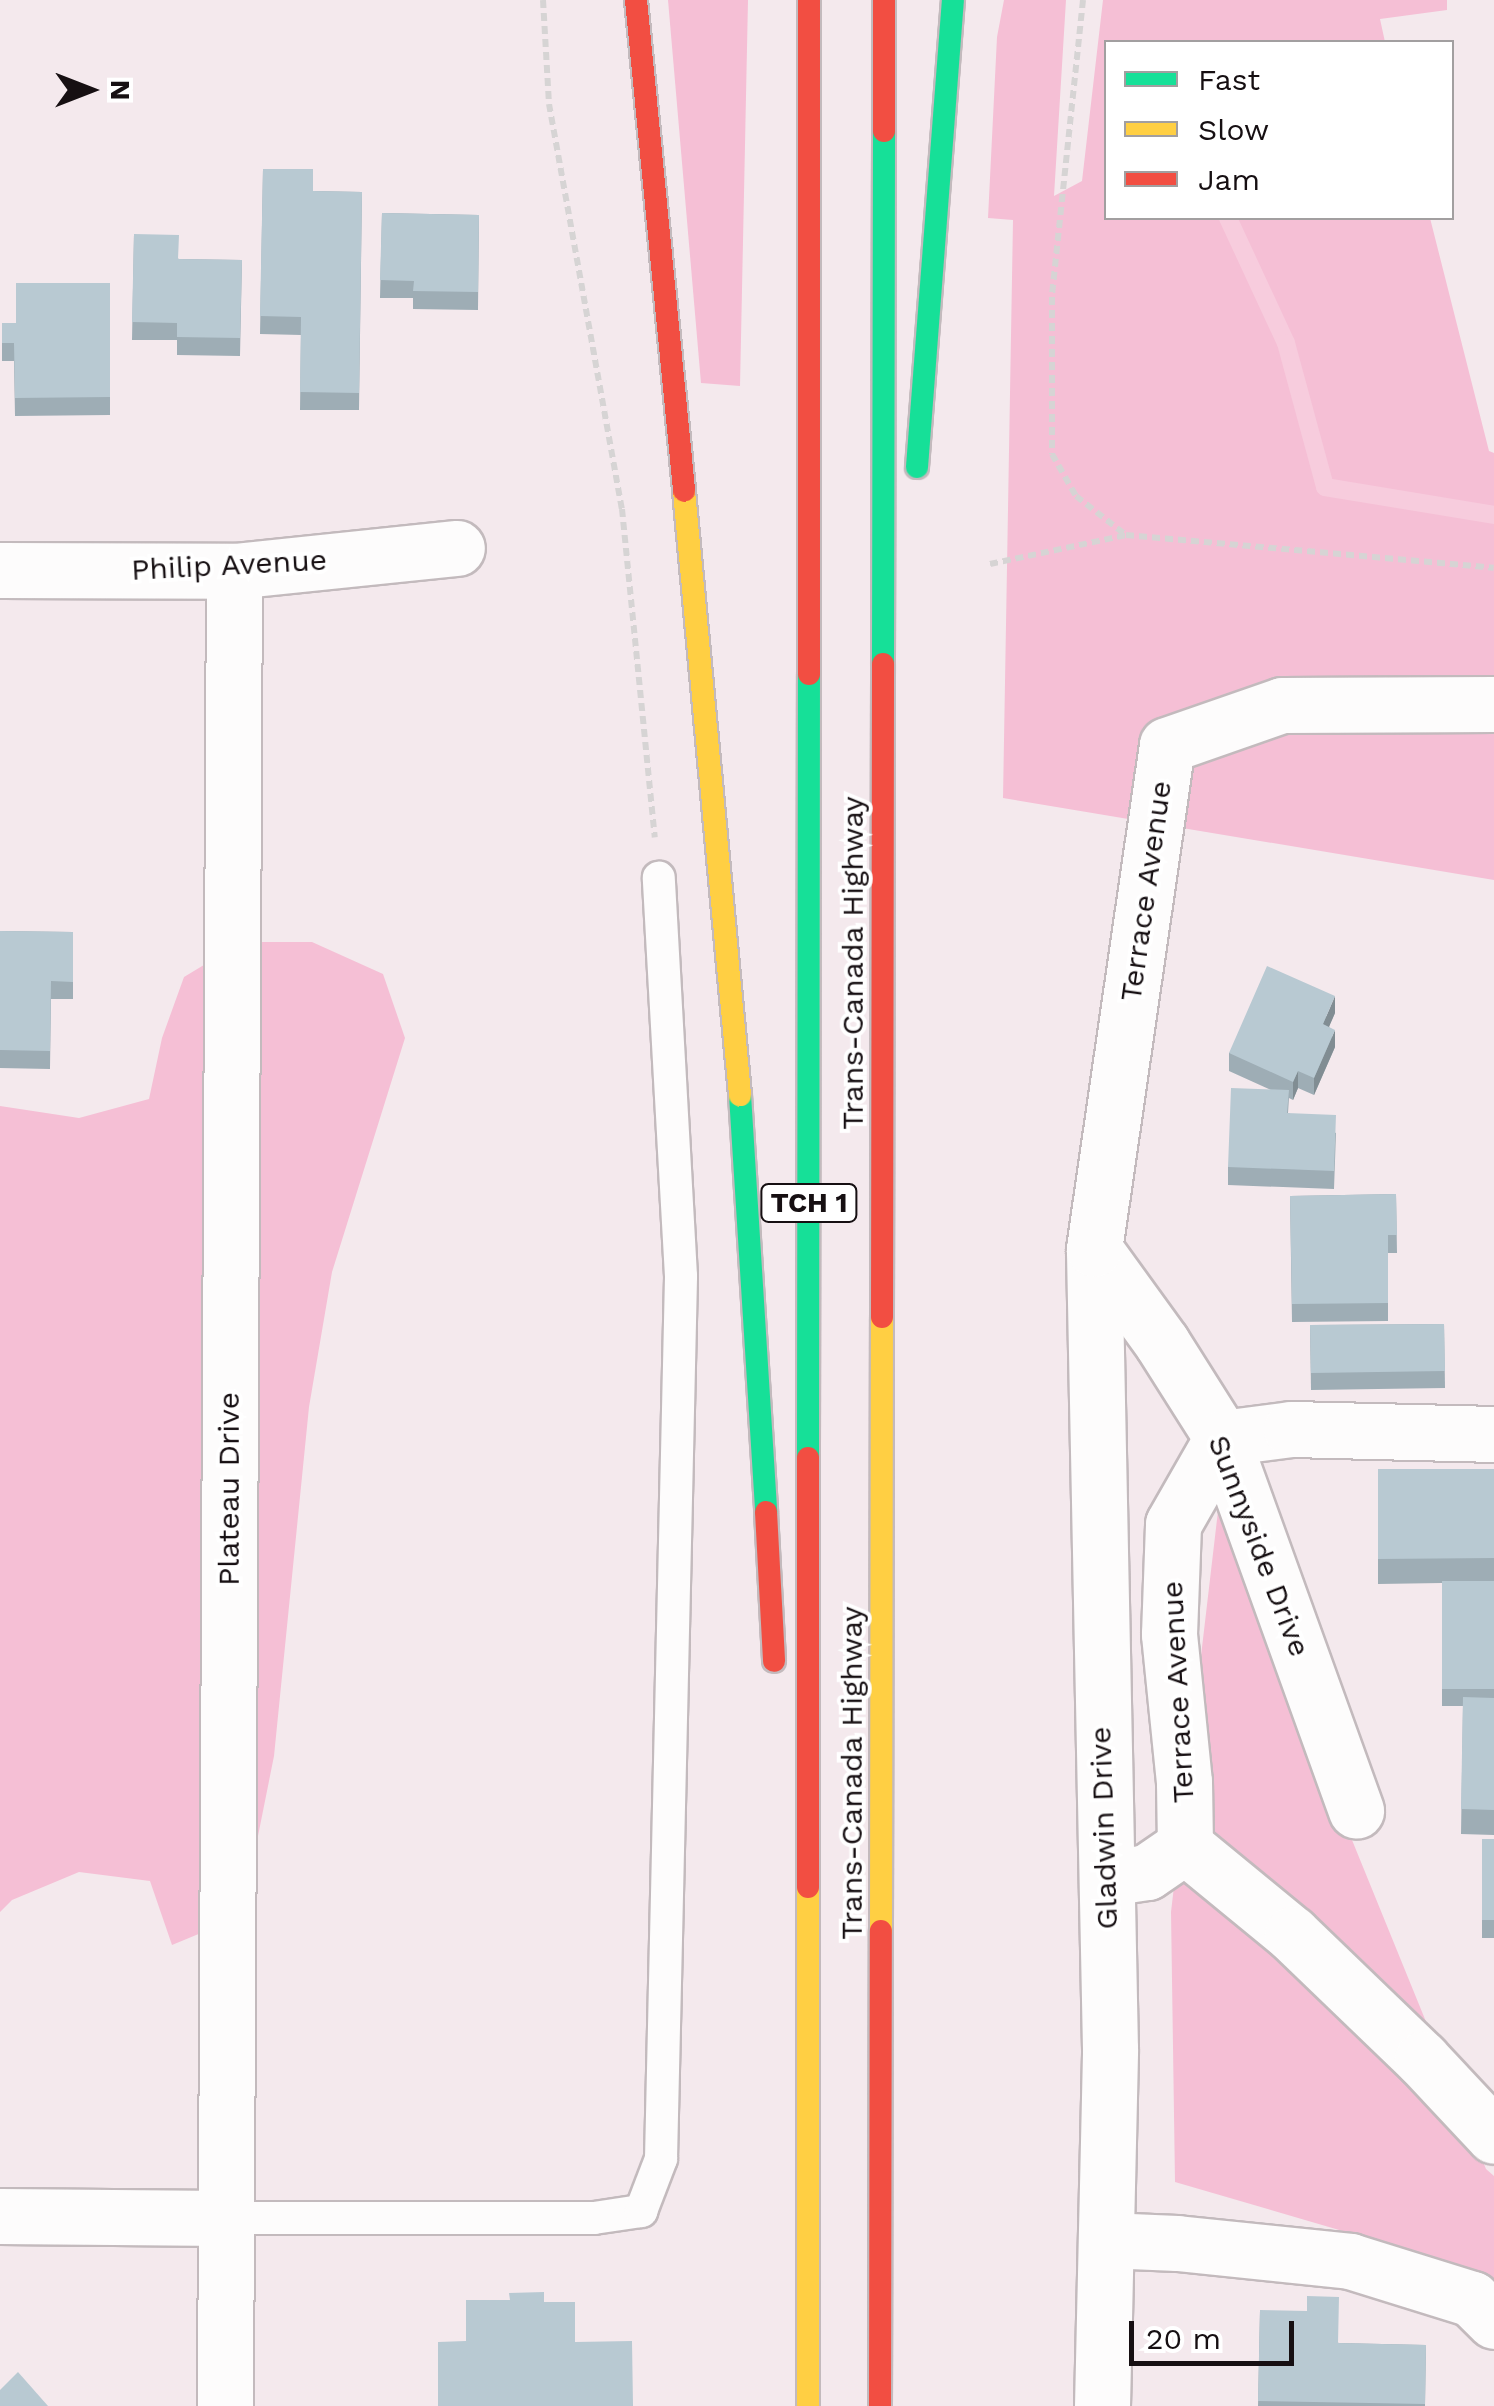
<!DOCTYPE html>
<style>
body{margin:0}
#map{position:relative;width:1494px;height:2406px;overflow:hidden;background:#f4e9ed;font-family:"Work Sans",sans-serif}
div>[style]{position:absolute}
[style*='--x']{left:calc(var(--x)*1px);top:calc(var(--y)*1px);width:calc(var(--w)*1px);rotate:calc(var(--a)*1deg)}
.green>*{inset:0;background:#f5bfd5}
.stream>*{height:18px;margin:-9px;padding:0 9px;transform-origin:9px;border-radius:9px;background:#f7ccdd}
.path>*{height:6px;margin-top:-3px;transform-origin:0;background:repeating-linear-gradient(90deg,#d6d4d4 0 8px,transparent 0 13px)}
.roads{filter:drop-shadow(2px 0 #c3babd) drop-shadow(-2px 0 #c3babd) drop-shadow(0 2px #c3babd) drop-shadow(0 -2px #c3babd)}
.lane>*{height:32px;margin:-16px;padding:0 16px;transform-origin:16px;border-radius:16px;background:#fdfcfc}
.street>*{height:55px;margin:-27.5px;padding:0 27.5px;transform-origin:27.5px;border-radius:27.5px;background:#fdfcfc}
.fast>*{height:22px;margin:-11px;padding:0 11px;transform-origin:11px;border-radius:11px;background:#16e098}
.slow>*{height:22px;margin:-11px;padding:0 11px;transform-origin:11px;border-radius:11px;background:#ffcf43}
.jam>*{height:22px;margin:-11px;padding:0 11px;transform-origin:11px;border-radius:11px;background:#f24e42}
.wall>*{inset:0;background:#9eadb5}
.shaded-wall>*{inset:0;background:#818d93}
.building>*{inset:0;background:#b8c9d2}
span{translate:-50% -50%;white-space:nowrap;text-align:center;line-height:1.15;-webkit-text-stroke:8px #fff;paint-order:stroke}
.shield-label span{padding:2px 8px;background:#fff;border:2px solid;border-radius:8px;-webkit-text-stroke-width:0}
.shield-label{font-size:28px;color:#160f12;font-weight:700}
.street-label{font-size:30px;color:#160f12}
.legend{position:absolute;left:1104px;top:40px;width:350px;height:180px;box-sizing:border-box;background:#fff;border:2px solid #a29fa0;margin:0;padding:12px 18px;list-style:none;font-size:30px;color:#160f12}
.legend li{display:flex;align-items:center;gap:20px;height:50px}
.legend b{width:50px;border:2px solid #a29fa0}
.north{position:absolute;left:40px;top:40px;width:100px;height:100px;-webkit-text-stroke:8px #fff;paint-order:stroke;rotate:90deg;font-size:28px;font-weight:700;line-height:40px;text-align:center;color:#160f12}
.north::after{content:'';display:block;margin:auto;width:35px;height:45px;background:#160f12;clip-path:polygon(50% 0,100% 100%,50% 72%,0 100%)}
.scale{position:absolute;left:1129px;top:2321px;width:165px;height:45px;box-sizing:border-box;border:5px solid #160f12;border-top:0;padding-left:12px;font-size:30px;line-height:35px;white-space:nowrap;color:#160f12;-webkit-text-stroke:8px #fff;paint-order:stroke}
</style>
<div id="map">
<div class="green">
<div style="clip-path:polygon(668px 0,748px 0,740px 386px,701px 383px)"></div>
<div style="clip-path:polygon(1004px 0,1066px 0,1054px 196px,1082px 181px,1103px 0,1447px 0,1447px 10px,1380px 19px,1385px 42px,1106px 42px,1106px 218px,1430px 218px,1489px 451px,1494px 453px,1494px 880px,1003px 798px,1013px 220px,988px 218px,997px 37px)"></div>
<div style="clip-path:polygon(242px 942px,312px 942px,383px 974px,405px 1038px,332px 1272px,309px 1407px,274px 1756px,242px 1916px,172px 1945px,150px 1881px,79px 1872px,12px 1900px,0 1912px,0 1106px,79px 1118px,149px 1099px,162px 1038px,184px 977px)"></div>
<div style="clip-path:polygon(1218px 1511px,1486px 2169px,1494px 2176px,1494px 2293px,1387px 2244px,1175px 2182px,1171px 1912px)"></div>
</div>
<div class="stream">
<div style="--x:1228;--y:218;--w:138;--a:65.1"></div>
<div style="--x:1286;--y:343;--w:149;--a:74.8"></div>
<div style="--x:1325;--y:487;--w:171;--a:9.4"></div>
</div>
<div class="path">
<div style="--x:543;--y:0;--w:104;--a:86.7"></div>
<div style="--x:549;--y:104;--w:412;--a:79.8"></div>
<div style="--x:622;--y:509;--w:330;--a:84.3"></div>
<div style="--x:1083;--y:0;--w:299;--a:96"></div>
<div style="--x:1052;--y:297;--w:157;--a:90"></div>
<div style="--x:1052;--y:454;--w:48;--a:60.3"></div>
<div style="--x:1076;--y:496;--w:63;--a:38"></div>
<div style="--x:990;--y:564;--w:139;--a:-12"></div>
<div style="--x:1126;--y:535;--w:369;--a:5.1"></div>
</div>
<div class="roads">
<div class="lane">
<div style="--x:226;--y:2218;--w:368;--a:0"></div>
<div style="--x:594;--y:2218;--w:48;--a:-8.5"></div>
<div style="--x:641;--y:2211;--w:56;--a:-69"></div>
<div style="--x:661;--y:2159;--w:883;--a:-88.7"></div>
<div style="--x:681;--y:1276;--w:399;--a:-93.2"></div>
</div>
<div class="street">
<div style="--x:0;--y:570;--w:234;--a:0.2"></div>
<div style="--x:234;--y:571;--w:224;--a:-5.9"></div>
<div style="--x:1094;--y:1249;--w:116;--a:54.1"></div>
<div style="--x:1162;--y:1343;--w:112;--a:57.7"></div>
<div style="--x:1222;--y:1438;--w:396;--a:70.2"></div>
<div style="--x:1222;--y:1438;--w:70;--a:-7.4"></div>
<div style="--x:1291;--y:1429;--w:203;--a:1.4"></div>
<div style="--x:1185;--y:1846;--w:139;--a:39.4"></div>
<div style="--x:1292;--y:1934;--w:180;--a:43.9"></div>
<div style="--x:1422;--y:2059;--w:105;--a:46.9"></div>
<div style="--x:1107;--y:1878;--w:40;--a:-8.5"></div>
<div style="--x:1147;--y:1872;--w:46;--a:-34.4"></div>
<div style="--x:1185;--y:1846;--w:64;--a:-90.9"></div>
<div style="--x:1184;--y:1782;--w:149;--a:-95.8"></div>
<div style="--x:1169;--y:1634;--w:110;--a:-87.9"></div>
<div style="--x:1173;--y:1524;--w:99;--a:-60.3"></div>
<div style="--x:0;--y:2216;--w:226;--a:0.5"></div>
<div style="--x:1106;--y:2240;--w:71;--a:2.4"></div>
<div style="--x:1177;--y:2243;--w:174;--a:5.9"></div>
<div style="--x:1350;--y:2261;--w:128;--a:17.3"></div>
<div style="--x:1472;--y:2299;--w:31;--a:45"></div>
<div style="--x:225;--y:2406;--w:1835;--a:-89.72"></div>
<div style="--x:1102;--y:2406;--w:357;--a:-88.7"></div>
<div style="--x:1110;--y:2049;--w:800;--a:-91.15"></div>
<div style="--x:1094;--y:1249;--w:509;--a:-81.76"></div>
<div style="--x:1167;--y:745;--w:122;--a:-19.2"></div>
<div style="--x:1282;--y:705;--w:212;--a:-0.3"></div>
</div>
<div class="fast">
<div style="--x:917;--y:467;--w:468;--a:-85.6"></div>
<div style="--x:883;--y:664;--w:533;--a:-89.89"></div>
<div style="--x:740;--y:1095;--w:418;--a:86.4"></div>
<div style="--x:808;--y:1458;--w:784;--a:-89.93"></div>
</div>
<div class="slow">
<div style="--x:684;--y:491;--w:607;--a:84.7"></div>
<div style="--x:881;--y:1931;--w:614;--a:-89.91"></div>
<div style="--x:808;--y:2406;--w:519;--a:-90"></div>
</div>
<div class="jam">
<div style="--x:636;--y:0;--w:493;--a:84.4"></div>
<div style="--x:884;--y:131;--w:131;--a:-90"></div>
<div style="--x:809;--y:674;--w:674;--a:-90"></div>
<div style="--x:882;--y:1317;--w:653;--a:-89.91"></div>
<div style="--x:766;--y:1512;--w:149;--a:86.9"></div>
<div style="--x:808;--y:1887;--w:429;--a:-90"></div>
<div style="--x:880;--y:2406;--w:475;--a:-89.9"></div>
</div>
</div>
<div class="wall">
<div style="clip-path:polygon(263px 169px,313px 191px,362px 192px,359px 410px,300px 410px,301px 335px,260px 334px)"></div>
<div style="clip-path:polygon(382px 213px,479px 215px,478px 310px,413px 309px,413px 298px,380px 298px)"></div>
<div style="clip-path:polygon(134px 234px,179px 259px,242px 260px,240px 356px,177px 355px,177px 340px,132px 340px)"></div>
<div style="clip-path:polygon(110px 283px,110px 415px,15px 416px,14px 361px,2px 361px,2px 323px,16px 323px)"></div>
<div style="clip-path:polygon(0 931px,73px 932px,73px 999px,51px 999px,50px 1069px,0 1068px)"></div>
<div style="clip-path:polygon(1335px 1013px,1329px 1026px,1335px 1047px,1314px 1095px,1298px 1088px,1293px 1100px,1289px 1098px,1288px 1113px,1336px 1133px,1334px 1189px,1228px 1185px,1228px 1167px,1271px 1090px,1229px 1071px,1229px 1053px)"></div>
<div style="clip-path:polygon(1396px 1194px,1397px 1253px,1388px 1253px,1388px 1321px,1292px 1322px,1290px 1196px)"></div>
<div style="clip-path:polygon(1444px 1324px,1445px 1388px,1311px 1390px,1310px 1325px)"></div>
<div style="clip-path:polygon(1378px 1469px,1494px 1469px,1494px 1835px,1461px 1834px,1463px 1706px,1442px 1706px,1442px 1583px,1378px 1584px)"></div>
<div style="clip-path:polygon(1482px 1839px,1494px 1839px,1494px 1938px,1482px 1938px)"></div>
<div style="clip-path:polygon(1260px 2310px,1339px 2343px,1426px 2345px,1425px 2406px,1258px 2406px)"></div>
</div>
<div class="shaded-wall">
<div style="clip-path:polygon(1335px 996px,1335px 1013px,1323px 1041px,1323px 1024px)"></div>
<div style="clip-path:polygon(1335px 1030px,1335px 1047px,1314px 1095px,1314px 1078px)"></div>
<div style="clip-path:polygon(1298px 1071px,1298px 1088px,1293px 1100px,1293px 1082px)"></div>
</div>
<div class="building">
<div style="clip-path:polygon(263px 169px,313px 169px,313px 191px,362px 192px,359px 393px,300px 392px,301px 317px,260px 316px)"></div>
<div style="clip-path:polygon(382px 213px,479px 215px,478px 292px,413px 291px,414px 281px,380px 280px)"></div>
<div style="clip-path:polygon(134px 234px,179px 235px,178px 259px,242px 260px,240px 338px,177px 337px,177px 323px,132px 322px)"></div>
<div style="clip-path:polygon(16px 283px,110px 283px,110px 397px,15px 398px,14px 343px,2px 343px,2px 323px,16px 323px)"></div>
<div style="clip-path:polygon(0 931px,73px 932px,73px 982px,51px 981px,50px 1051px,0 1050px)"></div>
<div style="clip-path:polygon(1267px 966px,1335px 996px,1323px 1024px,1335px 1030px,1314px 1078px,1298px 1071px,1293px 1082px,1229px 1053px)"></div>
<div style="clip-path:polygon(1231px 1088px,1289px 1090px,1287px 1113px,1336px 1115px,1334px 1171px,1228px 1167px)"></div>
<div style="clip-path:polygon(1396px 1194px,1397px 1235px,1388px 1235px,1388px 1303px,1292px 1304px,1290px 1196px)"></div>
<div style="clip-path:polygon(1444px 1324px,1445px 1371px,1311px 1373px,1310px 1325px)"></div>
<div style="clip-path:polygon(1378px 1469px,1494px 1469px,1494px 1558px,1378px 1559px)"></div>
<div style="clip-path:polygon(1442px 1581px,1494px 1581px,1494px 1689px,1442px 1689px)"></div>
<div style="clip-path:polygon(1463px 1697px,1494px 1698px,1494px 1810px,1461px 1809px)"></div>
<div style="clip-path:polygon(1482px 1839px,1494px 1839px,1494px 1920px,1482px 1920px)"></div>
<div style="clip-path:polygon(544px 2292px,544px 2302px,575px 2302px,575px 2342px,632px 2341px,633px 2406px,438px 2406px,438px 2342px,466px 2341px,466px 2300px,510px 2300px,509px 2293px)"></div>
<div style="clip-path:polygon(1307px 2296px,1339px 2297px,1338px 2343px,1426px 2345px,1425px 2404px,1258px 2401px,1260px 2310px,1307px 2311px)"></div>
<div style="clip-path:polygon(18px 2372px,48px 2406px,0 2406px,0 2390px)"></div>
</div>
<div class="shield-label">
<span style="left:809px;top:1203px">TCH 1</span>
</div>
<div class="street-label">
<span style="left:229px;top:565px;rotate:-3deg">Philip Avenue</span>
<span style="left:1146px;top:891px;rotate:-82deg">Terrace Avenue</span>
<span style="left:853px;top:963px;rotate:-90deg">Trans-Canada Highway</span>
<span style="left:229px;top:1489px;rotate:-90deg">Plateau Drive</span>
<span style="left:1259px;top:1546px;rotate:69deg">Sunnyside Drive</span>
<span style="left:1178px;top:1692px;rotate:-93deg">Terrace Avenue</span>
<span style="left:852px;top:1773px;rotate:-90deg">Trans-Canada Highway</span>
<span style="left:1104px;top:1828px;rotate:-92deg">Gladwin Drive</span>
</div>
<ul class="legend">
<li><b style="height:12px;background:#16e098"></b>Fast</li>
<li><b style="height:12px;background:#ffcf43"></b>Slow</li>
<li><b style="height:12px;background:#f24e42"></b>Jam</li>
</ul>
<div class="north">N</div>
<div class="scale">20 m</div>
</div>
